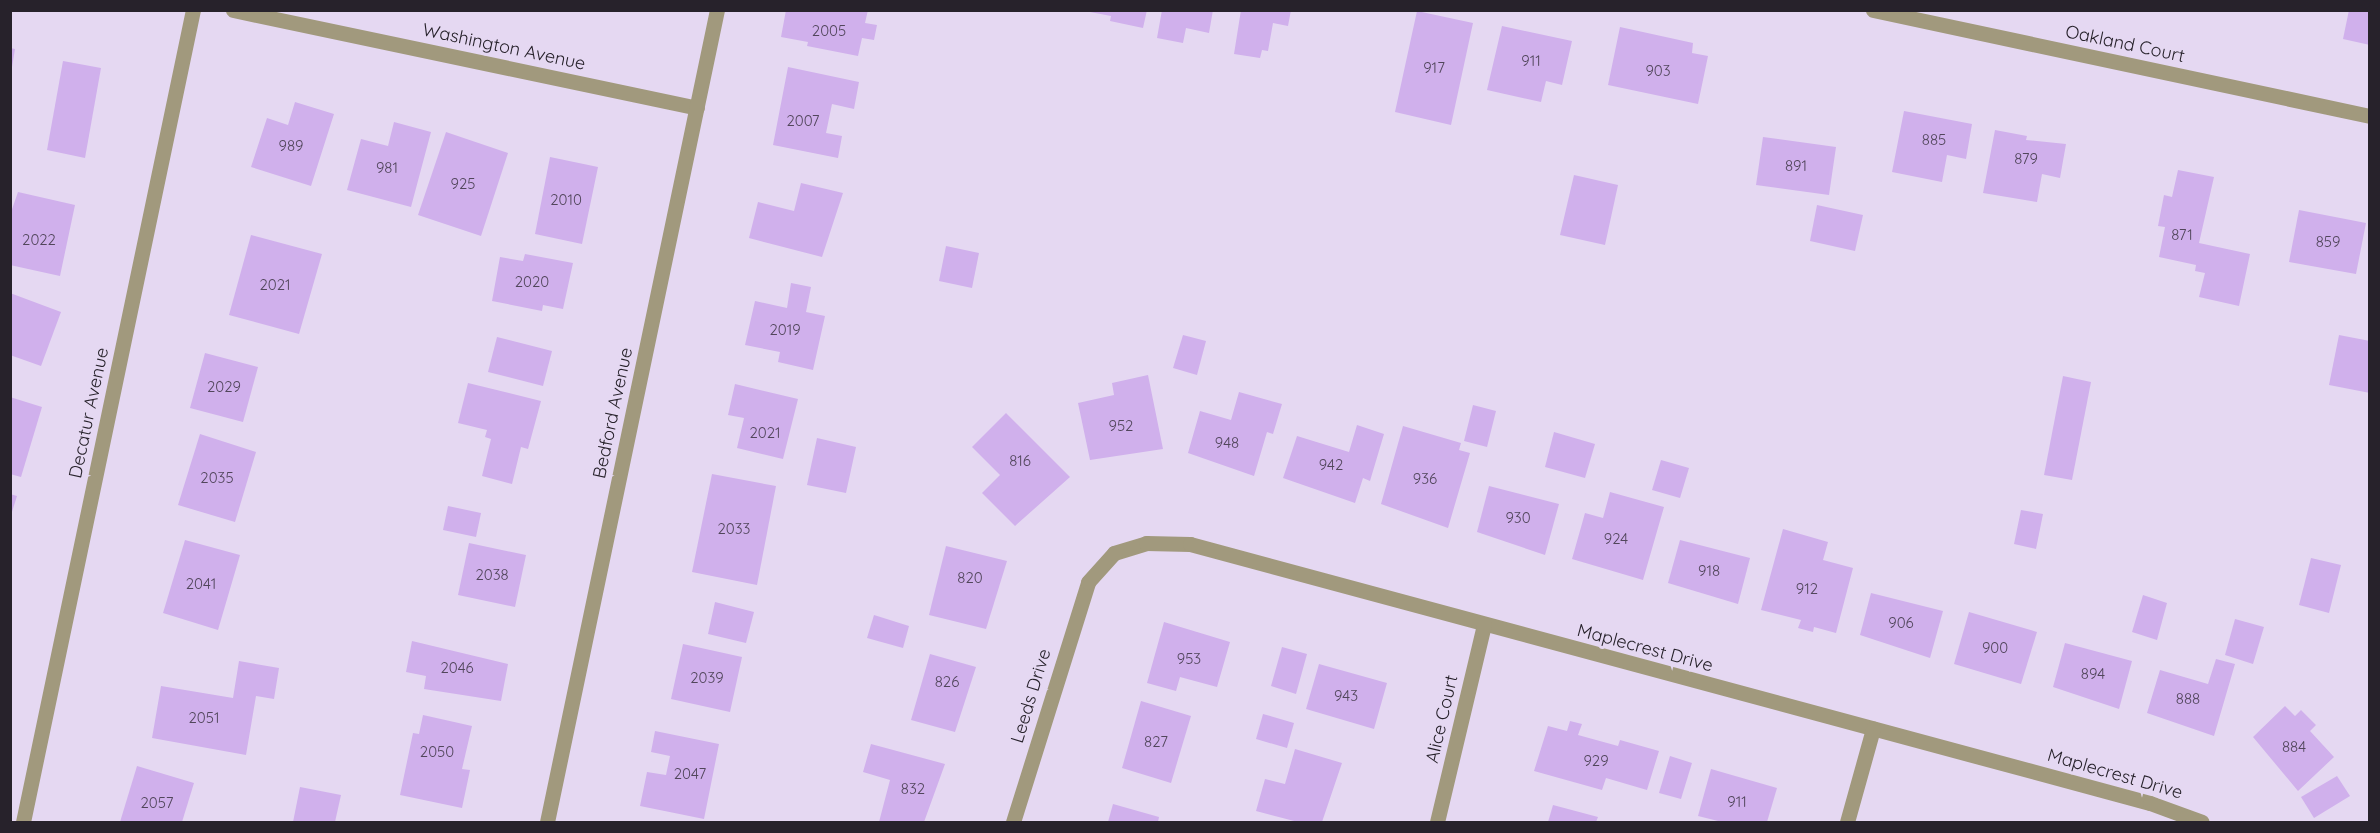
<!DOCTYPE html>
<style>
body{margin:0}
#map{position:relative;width:2380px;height:833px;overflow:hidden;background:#e5d8f2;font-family:Quicksand,sans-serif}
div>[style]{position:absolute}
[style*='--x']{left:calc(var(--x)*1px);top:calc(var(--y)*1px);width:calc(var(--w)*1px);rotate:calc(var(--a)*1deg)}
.building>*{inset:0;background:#d0b0ec}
.minor>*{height:15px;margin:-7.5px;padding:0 7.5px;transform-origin:7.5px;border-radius:7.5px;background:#a1997d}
span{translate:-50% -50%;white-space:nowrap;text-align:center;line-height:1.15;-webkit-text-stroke:6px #e5d8f2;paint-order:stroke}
.number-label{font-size:15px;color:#51465b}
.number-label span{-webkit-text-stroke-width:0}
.street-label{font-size:18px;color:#27222b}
.frame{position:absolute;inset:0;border:12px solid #27222b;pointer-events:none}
</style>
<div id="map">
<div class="building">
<div style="clip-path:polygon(786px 10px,868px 10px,865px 23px,877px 25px,874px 40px,862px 38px,858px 56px,807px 46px,808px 42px,781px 37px)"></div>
<div style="clip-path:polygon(1147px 10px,1143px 28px,1110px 21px,1111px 16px,1090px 12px)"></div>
<div style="clip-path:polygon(1162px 10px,1213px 10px,1209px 33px,1186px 28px,1183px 43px,1157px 38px)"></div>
<div style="clip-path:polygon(1241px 10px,1291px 10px,1288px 26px,1273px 23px,1268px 51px,1262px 50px,1260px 58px,1234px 54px)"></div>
<div style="clip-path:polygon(2349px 10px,2370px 10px,2370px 45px,2343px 39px)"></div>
<div style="clip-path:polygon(1417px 11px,1473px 23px,1451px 125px,1395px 112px)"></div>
<div style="clip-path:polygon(1502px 26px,1572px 41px,1562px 85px,1546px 81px,1541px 102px,1487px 90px)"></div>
<div style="clip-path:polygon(1620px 27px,1693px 43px,1692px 53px,1708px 56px,1698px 104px,1608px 85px)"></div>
<div style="clip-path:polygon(10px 48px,15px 49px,12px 67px,10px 67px)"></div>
<div style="clip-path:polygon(63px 61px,101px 68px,85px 158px,47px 150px)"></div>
<div style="clip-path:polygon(788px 67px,859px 82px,854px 109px,832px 104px,826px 133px,842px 136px,838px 158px,773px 145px)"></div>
<div style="clip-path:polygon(295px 102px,334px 114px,311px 186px,251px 167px,267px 118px,288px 125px)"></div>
<div style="clip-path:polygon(1904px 111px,1972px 124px,1966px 159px,1947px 155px,1942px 182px,1892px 172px)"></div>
<div style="clip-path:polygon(394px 122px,431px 132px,411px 207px,347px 190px,361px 139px,388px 146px)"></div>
<div style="clip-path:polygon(1995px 130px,2027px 136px,2026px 140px,2066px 144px,2060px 178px,2042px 174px,2037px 202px,1983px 193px)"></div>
<div style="clip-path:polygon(446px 132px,508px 153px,481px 236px,418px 215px)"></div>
<div style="clip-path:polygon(1763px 137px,1836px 147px,1829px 195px,1756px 185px)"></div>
<div style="clip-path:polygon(550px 157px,598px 167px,582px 244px,535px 234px)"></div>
<div style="clip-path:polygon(2178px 170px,2214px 177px,2199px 243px,2250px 254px,2239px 306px,2199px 297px,2205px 273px,2195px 271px,2196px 265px,2159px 257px,2165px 227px,2158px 226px,2164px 195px,2172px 197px)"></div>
<div style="clip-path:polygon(1574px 175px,1618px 185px,1605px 245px,1560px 235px)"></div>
<div style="clip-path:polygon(801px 183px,843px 193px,822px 257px,749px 238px,758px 202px,794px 211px)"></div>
<div style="clip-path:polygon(18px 192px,75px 205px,60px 276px,10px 265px,10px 215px)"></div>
<div style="clip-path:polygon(1817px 205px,1863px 215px,1855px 251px,1810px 241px)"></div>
<div style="clip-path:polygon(2299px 210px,2366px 223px,2356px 274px,2289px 262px)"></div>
<div style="clip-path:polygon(251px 235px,322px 254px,299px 334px,229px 315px)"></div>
<div style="clip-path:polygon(946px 246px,979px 253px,972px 288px,939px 281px)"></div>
<div style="clip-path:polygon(525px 254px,573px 263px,563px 309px,543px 305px,542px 311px,492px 301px,500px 257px,523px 261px)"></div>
<div style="clip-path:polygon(791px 283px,811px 287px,806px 312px,825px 316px,813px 370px,778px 362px,780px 352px,745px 345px,755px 301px,787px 308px)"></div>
<div style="clip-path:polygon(10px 293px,61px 312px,41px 366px,10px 355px)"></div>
<div style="clip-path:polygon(1183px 335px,1206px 341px,1197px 375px,1173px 368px)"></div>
<div style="clip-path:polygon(2339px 335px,2370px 341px,2370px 393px,2329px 385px)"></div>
<div style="clip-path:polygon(497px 337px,552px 351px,543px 386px,488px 372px)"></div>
<div style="clip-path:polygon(205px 353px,258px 367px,243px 422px,190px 408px)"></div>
<div style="clip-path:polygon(1148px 375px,1163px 449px,1090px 460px,1078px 403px,1114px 395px,1112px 383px)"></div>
<div style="clip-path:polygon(2063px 376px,2091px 382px,2072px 480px,2044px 475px)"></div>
<div style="clip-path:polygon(468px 383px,541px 401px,528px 449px,521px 447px,512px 484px,482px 476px,491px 439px,485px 437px,487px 430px,458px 423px)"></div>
<div style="clip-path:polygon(735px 384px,798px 399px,783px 459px,737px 448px,744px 418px,728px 415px)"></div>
<div style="clip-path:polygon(1239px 392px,1282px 404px,1273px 434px,1267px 432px,1254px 476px,1188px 453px,1200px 411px,1231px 420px)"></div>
<div style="clip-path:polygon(10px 397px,42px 407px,21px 477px,10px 474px)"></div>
<div style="clip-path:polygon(1473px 405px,1496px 411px,1487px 447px,1464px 441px)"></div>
<div style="clip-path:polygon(1006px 413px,1070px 477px,1015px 526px,982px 493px,1000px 475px,972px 447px)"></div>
<div style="clip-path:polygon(1357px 425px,1384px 434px,1370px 481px,1363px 478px,1355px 503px,1283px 478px,1297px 436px,1349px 452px)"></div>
<div style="clip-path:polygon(1403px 426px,1461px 443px,1459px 450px,1470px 453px,1448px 528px,1381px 504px)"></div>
<div style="clip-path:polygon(1554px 432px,1595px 444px,1585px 478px,1545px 467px)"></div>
<div style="clip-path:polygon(200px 434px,256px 452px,235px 522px,178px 505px)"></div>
<div style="clip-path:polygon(817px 438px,856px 447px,846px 493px,807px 485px)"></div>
<div style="clip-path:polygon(1661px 460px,1689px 468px,1680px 498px,1652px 490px)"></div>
<div style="clip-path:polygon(712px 474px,776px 486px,757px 585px,692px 572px)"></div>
<div style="clip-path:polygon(1489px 486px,1559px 504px,1545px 555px,1477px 532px)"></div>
<div style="clip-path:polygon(1610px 492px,1664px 507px,1643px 580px,1572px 559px,1585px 513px,1603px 518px)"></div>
<div style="clip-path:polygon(10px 494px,17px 496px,11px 515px,10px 515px)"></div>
<div style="clip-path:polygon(448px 506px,481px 513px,476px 537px,443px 530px)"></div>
<div style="clip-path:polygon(2021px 510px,2043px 514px,2036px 549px,2014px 544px)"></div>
<div style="clip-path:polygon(1783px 529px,1828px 542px,1823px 560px,1853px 568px,1836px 633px,1814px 627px,1813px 632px,1798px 628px,1801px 620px,1761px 610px)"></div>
<div style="clip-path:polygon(185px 540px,240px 555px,218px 630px,163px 613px)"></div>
<div style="clip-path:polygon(1680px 540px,1750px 558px,1738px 604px,1668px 583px)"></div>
<div style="clip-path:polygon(469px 543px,526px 555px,515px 607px,458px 595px)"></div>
<div style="clip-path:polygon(946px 546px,1007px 561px,986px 629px,929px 615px)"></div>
<div style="clip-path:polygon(2311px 558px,2341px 565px,2329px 613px,2299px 605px)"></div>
<div style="clip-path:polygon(1871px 593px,1943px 611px,1930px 658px,1860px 635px)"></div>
<div style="clip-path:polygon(2143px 595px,2167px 603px,2157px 640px,2132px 632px)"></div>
<div style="clip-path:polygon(715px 602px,754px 612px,746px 643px,708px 634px)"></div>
<div style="clip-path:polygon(1969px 612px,2037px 632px,2021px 684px,1954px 664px)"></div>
<div style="clip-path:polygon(874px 615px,909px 626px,903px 648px,867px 638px)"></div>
<div style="clip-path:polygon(2235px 619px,2264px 627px,2253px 664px,2225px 655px)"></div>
<div style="clip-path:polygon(1164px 622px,1230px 642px,1217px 687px,1180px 677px,1176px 691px,1147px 683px)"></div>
<div style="clip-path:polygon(412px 641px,508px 664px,501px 701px,424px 689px,426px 676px,406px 672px)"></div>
<div style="clip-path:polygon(2065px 643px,2132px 661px,2119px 709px,2053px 687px)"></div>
<div style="clip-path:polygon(683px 644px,742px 657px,730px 712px,671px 699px)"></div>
<div style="clip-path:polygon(1282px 647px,1307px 654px,1296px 694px,1271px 686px)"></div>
<div style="clip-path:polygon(930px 654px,976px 667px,955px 732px,911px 720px)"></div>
<div style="clip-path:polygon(2216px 659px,2235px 664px,2214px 736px,2147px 713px,2160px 670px,2208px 684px)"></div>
<div style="clip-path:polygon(239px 661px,279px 668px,274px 699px,256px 696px,246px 755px,152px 738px,161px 686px,233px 698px)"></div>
<div style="clip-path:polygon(1319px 664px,1387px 683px,1374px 729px,1306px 709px)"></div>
<div style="clip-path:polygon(1141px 701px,1191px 716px,1171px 783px,1122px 768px)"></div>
<div style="clip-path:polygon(2285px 706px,2295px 716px,2301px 710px,2316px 725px,2310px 731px,2334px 757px,2298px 791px,2253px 737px)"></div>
<div style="clip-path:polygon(1263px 714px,1294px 723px,1287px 748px,1256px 739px)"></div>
<div style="clip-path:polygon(423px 715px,472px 726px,462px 769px,470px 770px,462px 808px,400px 795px,413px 733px,419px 734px)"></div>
<div style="clip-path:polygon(1570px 721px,1582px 724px,1578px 735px,1618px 746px,1620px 740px,1659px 751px,1647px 790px,1606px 778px,1602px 790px,1534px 771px,1548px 726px,1567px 731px)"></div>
<div style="clip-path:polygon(655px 731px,719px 744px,704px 819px,640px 806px,647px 772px,666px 775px,670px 756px,651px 752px)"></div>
<div style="clip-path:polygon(871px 744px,945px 764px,924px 822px,879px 822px,890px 780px,863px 772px)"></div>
<div style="clip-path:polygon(1295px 749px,1342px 763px,1322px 822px,1298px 822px,1256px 811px,1265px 779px,1285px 784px)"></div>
<div style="clip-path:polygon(1670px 756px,1692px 763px,1681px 799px,1659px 793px)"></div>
<div style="clip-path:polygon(137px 766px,194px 783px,182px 822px,120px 822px)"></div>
<div style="clip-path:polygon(1711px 769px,1777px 788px,1767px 822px,1722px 822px,1698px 816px)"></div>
<div style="clip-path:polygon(2337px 776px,2350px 796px,2314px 818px,2301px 797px)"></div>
<div style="clip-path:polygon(300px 787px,341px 795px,335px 822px,293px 822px)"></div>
<div style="clip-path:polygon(1113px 804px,1159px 817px,1158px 822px,1108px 822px)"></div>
<div style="clip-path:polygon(1553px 805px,1598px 817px,1596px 822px,1548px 822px)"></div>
</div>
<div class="minor">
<div style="--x:233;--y:10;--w:474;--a:11.9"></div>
<div style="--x:1873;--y:10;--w:508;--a:12.04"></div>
<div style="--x:23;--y:822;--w:830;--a:-78.18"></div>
<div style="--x:547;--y:822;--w:830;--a:-78.18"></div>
<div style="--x:1013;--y:822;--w:251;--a:-72.6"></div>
<div style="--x:1088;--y:582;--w:39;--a:-48"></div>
<div style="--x:1114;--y:553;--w:34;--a:-17"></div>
<div style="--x:1146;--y:543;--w:44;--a:1.3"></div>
<div style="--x:1190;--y:544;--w:994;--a:15.1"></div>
<div style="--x:2150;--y:803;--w:55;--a:20.1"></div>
<div style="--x:1437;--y:822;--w:203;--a:-76.6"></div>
<div style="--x:1847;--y:822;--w:97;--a:-74.4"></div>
</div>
<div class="number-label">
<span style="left:829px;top:31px">2005</span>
<span style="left:1531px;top:61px">911</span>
<span style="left:1434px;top:68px">917</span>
<span style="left:1658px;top:71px">903</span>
<span style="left:803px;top:121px">2007</span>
<span style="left:1934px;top:140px">885</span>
<span style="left:291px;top:146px">989</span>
<span style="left:2026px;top:159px">879</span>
<span style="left:1796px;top:166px">891</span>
<span style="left:387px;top:168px">981</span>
<span style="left:463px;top:184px">925</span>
<span style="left:566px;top:200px">2010</span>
<span style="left:2182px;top:235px">871</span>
<span style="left:39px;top:240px">2022</span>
<span style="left:2328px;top:242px">859</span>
<span style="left:532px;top:282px">2020</span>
<span style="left:275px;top:285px">2021</span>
<span style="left:785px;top:330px">2019</span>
<span style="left:224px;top:387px">2029</span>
<span style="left:1121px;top:426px">952</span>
<span style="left:765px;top:433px">2021</span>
<span style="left:1227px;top:443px">948</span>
<span style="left:1020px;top:461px">816</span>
<span style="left:1331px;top:465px">942</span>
<span style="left:217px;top:478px">2035</span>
<span style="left:1425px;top:479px">936</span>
<span style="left:1518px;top:518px">930</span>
<span style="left:734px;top:529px">2033</span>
<span style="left:1616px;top:539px">924</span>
<span style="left:1709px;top:571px">918</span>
<span style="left:492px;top:575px">2038</span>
<span style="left:970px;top:578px">820</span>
<span style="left:201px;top:584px">2041</span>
<span style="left:1807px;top:589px">912</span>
<span style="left:1901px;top:623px">906</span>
<span style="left:1995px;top:648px">900</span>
<span style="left:1189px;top:659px">953</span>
<span style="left:457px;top:668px">2046</span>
<span style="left:2093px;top:674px">894</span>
<span style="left:707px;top:678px">2039</span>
<span style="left:947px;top:682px">826</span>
<span style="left:1346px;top:696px">943</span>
<span style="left:2188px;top:699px">888</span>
<span style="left:204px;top:718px">2051</span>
<span style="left:1156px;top:742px">827</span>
<span style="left:2294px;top:747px">884</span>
<span style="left:437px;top:752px">2050</span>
<span style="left:1596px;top:761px">929</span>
<span style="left:690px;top:774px">2047</span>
<span style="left:913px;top:789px">832</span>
<span style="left:1737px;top:802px">911</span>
<span style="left:157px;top:803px">2057</span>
</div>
<div class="street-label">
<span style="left:2125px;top:44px;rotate:12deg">Oakland Court</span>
<span style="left:504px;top:47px;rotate:12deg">Washington Avenue</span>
<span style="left:89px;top:413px;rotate:-78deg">Decatur Avenue</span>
<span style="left:613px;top:413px;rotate:-78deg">Bedford Avenue</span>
<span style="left:1645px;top:648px;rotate:15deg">Maplecrest Drive</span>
<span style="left:1031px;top:696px;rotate:-73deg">Leeds Drive</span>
<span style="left:1442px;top:719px;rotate:-77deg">Alice Court</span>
<span style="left:2115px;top:774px;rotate:16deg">Maplecrest Drive</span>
</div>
<div class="frame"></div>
</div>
